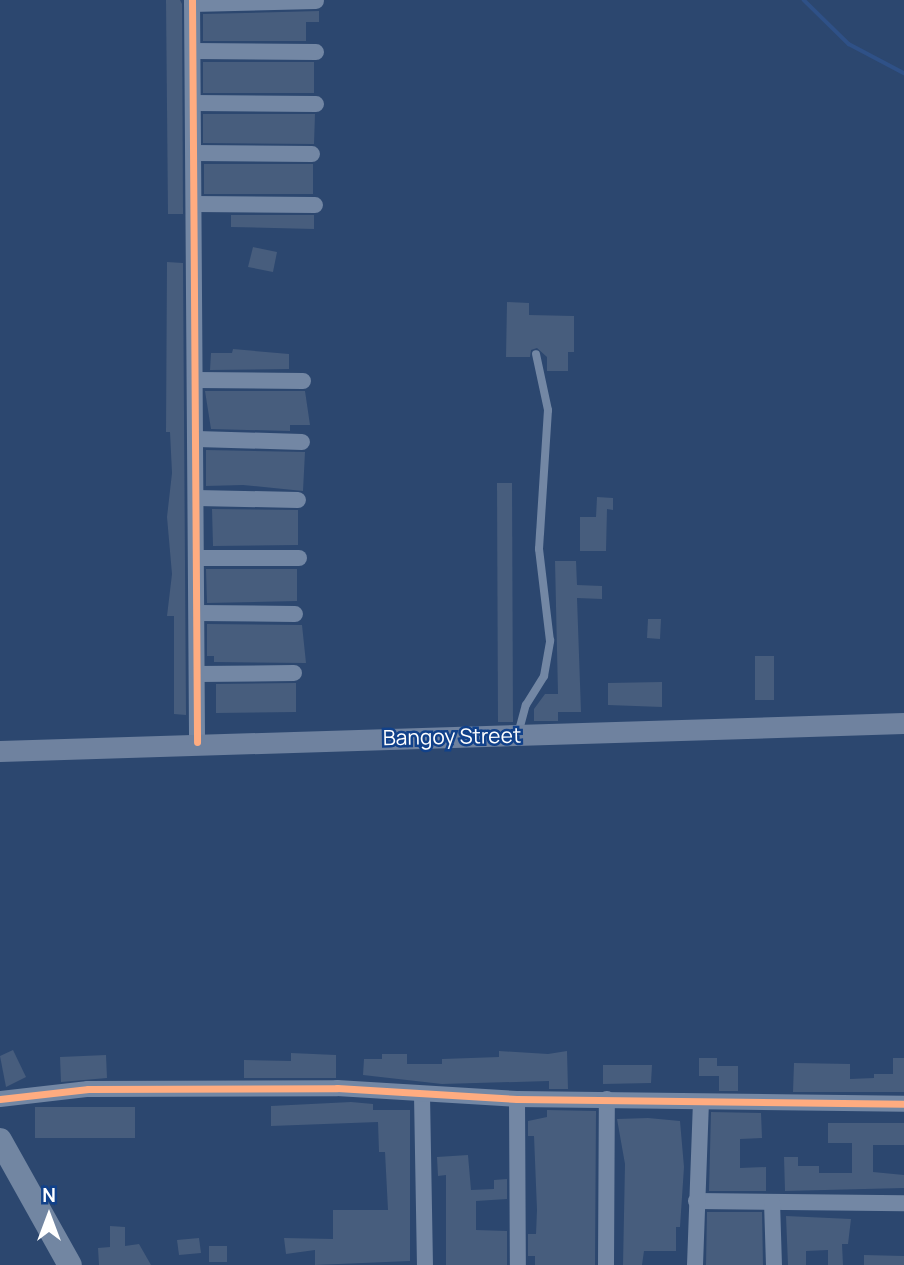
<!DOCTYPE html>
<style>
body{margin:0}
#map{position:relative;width:904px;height:1265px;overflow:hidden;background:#2c476f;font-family:Manrope,sans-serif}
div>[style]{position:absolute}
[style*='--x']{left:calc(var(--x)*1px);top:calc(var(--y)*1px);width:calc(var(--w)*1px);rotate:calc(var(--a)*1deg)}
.stream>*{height:3.5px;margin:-1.75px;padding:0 1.75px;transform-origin:1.75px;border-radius:1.75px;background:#2f5187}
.building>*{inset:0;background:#475d7d}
.lane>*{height:8px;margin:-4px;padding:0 4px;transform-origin:4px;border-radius:4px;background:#7387a4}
.street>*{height:16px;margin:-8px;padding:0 8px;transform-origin:8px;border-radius:8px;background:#7387a4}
.secondary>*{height:21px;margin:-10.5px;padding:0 10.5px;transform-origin:10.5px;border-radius:10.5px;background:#6f829f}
.primary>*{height:24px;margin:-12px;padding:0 12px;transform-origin:12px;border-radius:12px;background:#7286a2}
.cycleway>*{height:7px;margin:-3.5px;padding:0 3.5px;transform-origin:3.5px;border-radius:3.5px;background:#ffac80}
span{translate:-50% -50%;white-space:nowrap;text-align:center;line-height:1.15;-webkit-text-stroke:5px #11418a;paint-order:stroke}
.street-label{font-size:21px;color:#fff}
.north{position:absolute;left:14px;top:1181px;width:70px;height:70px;-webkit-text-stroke:5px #11418a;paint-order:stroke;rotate:0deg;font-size:19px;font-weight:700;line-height:28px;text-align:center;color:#fff}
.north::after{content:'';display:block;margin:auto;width:24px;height:32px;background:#fff;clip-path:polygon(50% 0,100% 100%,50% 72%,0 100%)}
</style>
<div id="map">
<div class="stream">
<div style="--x:804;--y:0;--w:63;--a:44.4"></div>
<div style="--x:849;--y:44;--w:62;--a:27.8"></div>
</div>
<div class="building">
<div style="clip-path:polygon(166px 0,180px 0,182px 4px,183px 214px,168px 214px)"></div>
<div style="clip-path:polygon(319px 11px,319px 22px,306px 22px,306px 41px,203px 41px,203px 14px)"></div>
<div style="clip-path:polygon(203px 62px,314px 62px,314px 93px,203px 93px)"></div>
<div style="clip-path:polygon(203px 114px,315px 114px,314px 144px,203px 143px)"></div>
<div style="clip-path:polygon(204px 164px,313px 164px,313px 194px,204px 194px)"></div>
<div style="clip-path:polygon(231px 215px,314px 215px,314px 229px,231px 227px)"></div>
<div style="clip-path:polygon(253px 247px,277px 252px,273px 272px,248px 267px)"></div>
<div style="clip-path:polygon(167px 262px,183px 263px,186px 715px,174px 714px,174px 616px,167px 616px,172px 574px,167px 517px,172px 473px,170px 432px,166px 432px)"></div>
<div style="clip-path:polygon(507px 302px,529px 303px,529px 315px,574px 316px,574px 352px,568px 352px,568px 371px,547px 371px,547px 357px,537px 348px,531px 350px,530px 357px,506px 357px)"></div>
<div style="clip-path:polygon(233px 349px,289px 354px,289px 369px,210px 370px,211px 353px,232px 353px)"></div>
<div style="clip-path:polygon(205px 391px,305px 391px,310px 425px,290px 425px,290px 431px,211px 429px)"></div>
<div style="clip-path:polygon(206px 450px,305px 452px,303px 491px,243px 485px,206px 486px)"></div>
<div style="clip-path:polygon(497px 483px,512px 483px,513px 722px,498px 722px)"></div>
<div style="clip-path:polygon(597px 497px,613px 498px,613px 510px,607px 509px,606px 551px,580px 551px,580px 517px,596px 517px)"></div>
<div style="clip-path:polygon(212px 509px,298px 510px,298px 545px,213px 546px)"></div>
<div style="clip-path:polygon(555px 561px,576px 561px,577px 585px,602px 586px,602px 599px,577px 598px,581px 712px,558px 712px,558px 721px,534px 721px,534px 709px,545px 694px,558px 694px)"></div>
<div style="clip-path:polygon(206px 569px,297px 569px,297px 601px,207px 603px)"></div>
<div style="clip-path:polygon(648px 619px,661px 619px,660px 639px,647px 638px)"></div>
<div style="clip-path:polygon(207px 624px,302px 625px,306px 663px,214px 662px,214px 656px,207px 656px)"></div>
<div style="clip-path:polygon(755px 656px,774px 656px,774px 700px,755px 700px)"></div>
<div style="clip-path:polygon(662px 682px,662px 707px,608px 705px,608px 683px)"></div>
<div style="clip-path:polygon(296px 683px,296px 712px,216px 713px,216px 684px)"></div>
<div style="clip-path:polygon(13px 1050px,26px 1077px,6px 1087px,0 1056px)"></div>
<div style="clip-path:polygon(499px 1051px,548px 1054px,567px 1051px,568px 1089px,549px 1089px,549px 1081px,442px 1084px,363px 1075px,364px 1059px,382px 1059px,382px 1054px,407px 1054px,407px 1064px,442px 1064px,442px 1059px,499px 1057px)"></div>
<div style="clip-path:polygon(291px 1053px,336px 1055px,336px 1078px,244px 1078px,244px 1060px,291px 1061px)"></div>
<div style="clip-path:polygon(106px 1055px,107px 1078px,61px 1082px,60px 1057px)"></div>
<div style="clip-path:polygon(699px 1058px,717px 1058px,717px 1066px,738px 1066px,738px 1091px,719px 1091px,719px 1076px,699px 1076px)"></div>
<div style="clip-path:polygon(893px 1058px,904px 1058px,904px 1092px,793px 1092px,794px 1063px,850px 1064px,850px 1079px,874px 1078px,874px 1074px,893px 1074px)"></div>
<div style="clip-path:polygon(603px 1065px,652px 1065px,651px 1083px,603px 1084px)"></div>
<div style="clip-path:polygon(351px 1102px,373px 1104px,373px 1110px,410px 1110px,410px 1261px,315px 1265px,315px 1250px,286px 1254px,284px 1238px,333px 1239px,333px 1210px,388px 1210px,385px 1152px,379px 1152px,378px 1122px,271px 1126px,271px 1106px)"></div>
<div style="clip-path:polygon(35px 1107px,135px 1107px,135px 1138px,35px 1138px)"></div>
<div style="clip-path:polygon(547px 1110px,596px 1111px,595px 1265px,535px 1265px,535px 1256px,528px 1256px,528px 1234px,536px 1234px,537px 1210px,534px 1136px,528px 1136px,528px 1121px,547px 1117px)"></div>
<div style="clip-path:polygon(711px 1112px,761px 1113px,762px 1138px,740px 1139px,740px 1168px,766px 1167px,766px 1191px,709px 1191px)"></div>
<div style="clip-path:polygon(648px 1118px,680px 1121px,684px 1167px,680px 1227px,676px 1227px,676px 1251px,644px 1251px,642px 1265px,623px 1265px,625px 1164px,617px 1119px)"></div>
<div style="clip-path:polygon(828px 1123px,904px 1123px,904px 1145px,873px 1145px,873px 1172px,904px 1175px,904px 1188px,785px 1191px,784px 1157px,798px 1157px,798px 1166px,819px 1166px,819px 1173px,852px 1173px,852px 1143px,828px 1143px)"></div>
<div style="clip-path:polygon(468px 1155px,471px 1190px,494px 1189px,494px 1180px,507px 1179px,507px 1199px,476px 1201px,476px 1230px,507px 1231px,507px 1265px,446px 1265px,446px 1175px,438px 1176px,437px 1157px)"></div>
<div style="clip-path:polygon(707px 1212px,762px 1212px,763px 1265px,706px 1265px)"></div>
<div style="clip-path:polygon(786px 1216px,851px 1219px,848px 1244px,842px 1244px,843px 1265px,828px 1265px,828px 1250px,806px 1251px,806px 1265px,788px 1265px)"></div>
<div style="clip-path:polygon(110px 1226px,125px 1227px,125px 1246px,139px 1244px,151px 1265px,99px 1265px,98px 1248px,110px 1247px)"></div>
<div style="clip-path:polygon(199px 1238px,201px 1253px,179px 1255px,177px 1240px)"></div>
<div style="clip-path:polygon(209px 1246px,227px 1246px,227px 1262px,209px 1262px)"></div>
<div style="clip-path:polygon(864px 1255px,904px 1256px,904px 1265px,864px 1265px)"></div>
</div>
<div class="lane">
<div style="--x:518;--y:734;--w:30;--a:-75"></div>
<div style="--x:526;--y:705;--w:34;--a:-58"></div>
<div style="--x:544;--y:676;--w:36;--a:-80"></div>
<div style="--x:550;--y:641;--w:93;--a:-96.8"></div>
<div style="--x:539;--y:549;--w:139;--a:-86.3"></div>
<div style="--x:548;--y:410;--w:57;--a:-102.1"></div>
</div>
<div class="street">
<div style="--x:192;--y:0;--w:742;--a:89.61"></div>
<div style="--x:192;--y:4;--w:124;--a:-1.4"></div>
<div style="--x:194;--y:51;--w:122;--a:0.5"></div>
<div style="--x:195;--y:103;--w:121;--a:0.5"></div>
<div style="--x:195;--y:153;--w:117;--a:0.5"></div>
<div style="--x:195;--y:204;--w:120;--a:0.5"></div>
<div style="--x:196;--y:380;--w:107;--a:0.5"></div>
<div style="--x:197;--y:439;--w:105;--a:1.6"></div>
<div style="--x:197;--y:498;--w:101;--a:1.1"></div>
<div style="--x:198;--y:558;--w:101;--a:0"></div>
<div style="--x:198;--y:613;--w:97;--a:0.6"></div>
<div style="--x:198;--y:674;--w:96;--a:-0.6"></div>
<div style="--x:422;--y:1095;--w:170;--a:89"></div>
<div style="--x:0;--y:1099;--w:89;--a:-6.5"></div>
<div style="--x:88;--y:1089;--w:249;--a:-0.2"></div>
<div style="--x:337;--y:1088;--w:180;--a:3.5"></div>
<div style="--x:517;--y:1099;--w:387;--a:0.7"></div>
<div style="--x:517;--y:1099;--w:166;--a:89.7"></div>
<div style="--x:696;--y:1201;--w:208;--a:0.6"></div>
<div style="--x:772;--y:1202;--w:63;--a:88.2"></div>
<div style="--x:606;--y:1265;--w:166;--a:-89.7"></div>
<div style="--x:695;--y:1265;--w:161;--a:-87.9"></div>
</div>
<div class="secondary">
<div style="--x:0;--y:751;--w:904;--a:-1.77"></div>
</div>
<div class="primary">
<div style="--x:0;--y:1140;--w:143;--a:60.8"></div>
</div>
<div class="cycleway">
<div style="--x:192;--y:0;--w:742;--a:89.61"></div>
<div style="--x:0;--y:1099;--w:89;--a:-6.5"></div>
<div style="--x:88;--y:1089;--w:249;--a:-0.2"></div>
<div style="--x:337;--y:1088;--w:180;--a:3.5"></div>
<div style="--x:517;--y:1099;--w:387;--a:0.7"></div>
</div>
<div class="street-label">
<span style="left:452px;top:736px;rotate:-1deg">Bangoy Street</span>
</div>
<div class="north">N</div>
</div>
